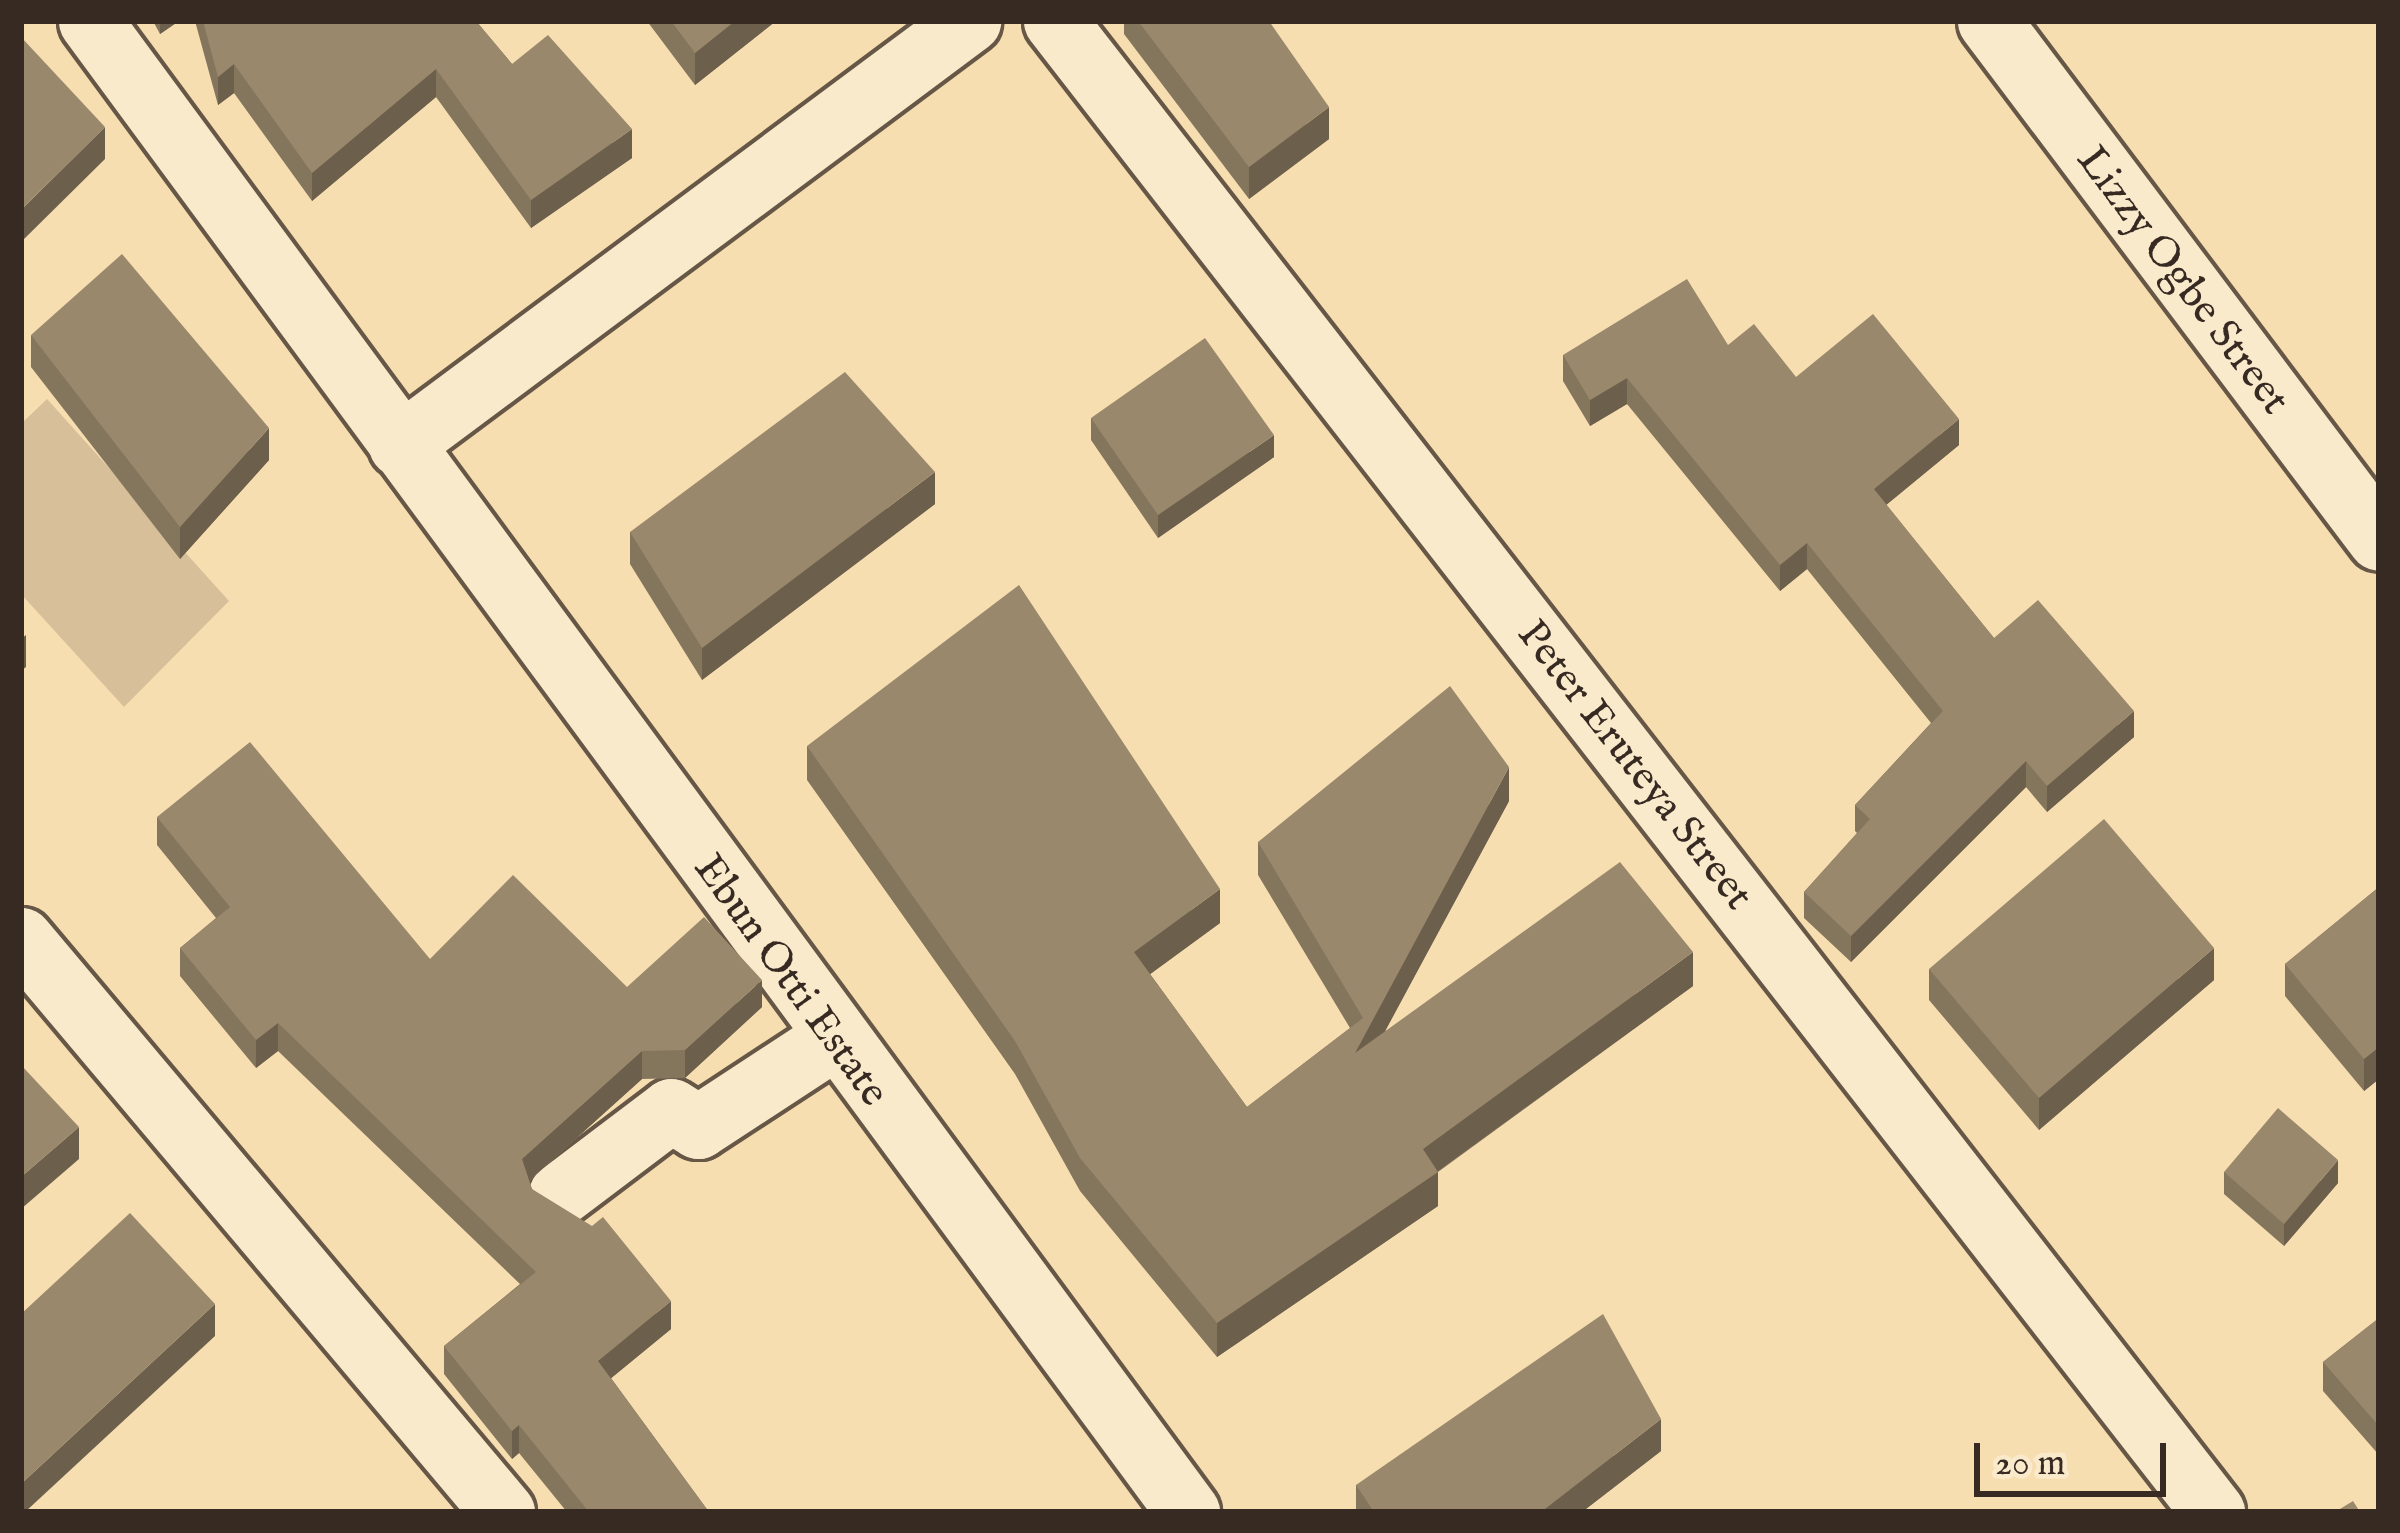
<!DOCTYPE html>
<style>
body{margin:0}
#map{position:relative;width:2400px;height:1533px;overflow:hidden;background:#f7deb1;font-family:"IM FELL English",serif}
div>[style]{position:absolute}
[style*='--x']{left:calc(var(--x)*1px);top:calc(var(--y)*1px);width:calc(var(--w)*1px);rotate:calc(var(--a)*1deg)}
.green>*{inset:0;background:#d6bf99}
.roads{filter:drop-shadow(3px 0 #665746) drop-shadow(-3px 0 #665746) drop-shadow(0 3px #665746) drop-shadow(0 -3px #665746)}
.street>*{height:63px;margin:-31.5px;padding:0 31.5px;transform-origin:31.5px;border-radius:31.5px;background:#faeacc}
.wall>*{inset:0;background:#84755d}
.shaded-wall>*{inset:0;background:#6c5f4c}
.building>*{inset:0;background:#9a886c}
span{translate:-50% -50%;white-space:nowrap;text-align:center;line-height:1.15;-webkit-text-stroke:10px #faeacc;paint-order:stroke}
.street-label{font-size:42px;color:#362a22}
.frame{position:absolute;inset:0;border:24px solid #362a22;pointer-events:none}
.scale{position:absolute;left:1974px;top:1443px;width:192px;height:54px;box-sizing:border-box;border:6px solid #362a22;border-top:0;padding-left:15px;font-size:36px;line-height:42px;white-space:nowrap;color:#362a22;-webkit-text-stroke:9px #faeacc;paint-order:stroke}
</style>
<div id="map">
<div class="green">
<div style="clip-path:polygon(47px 399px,229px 601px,124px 707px,21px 594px,21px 424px)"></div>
</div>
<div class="roads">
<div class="street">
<div style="--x:90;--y:21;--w:1852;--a:53.63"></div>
<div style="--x:1055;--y:21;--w:1888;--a:52.16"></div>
<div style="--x:1989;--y:21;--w:648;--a:53.02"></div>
<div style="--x:400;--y:445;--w:710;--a:-36.69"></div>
<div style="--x:21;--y:939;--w:749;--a:49.93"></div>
<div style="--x:560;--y:1194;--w:139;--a:-37.1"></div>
<div style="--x:671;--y:1110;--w:32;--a:32"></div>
<div style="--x:698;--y:1127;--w:159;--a:-33.2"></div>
</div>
</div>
<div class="wall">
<div style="clip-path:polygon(153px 21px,179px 21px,160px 34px)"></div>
<div style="clip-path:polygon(195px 21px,476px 21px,512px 64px,632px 158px,531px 228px,436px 97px,312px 201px,234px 93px,218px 105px)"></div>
<div style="clip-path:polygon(647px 21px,776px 21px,695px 85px)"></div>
<div style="clip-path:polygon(1124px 21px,1139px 21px,1329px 139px,1249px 199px,1124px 34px)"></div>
<div style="clip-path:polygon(31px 335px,269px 460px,180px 559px,31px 367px)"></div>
<div style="clip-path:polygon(1728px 345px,1796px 377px,1959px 445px,1886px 505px,1994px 638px,2134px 737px,2047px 812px,2026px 787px,1851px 962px,1804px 918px,1804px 892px,1857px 833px,1855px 831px,1855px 805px,1931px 723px,1807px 569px,1780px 591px,1627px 404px,1590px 426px,1563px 381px,1563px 355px)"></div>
<div style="clip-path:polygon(1091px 418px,1274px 457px,1158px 538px,1091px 440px)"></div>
<div style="clip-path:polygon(935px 504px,702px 680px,630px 564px,630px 532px)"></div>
<div style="clip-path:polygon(807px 746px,1220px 923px,1150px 974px,1247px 1107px,1350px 1028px,1258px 875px,1258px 842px,1509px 801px,1385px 1031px,1693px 986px,1438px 1172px,1438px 1206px,1217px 1357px,1080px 1191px,1015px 1074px,807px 780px)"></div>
<div style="clip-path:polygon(157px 817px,430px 959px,762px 1007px,685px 1078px,642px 1079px,529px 1181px,532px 1189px,671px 1329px,611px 1378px,709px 1512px,567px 1512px,519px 1453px,512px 1459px,444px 1374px,444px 1346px,520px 1284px,278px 1051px,256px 1068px,180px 976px,180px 948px,216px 918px,157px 845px)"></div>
<div style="clip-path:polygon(2379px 887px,2379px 1079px,2364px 1091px,2285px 996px,2285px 964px)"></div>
<div style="clip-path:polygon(1929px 969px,2214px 980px,2039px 1130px,1929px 1000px)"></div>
<div style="clip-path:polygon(2224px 1172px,2338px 1183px,2284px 1246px,2224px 1194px)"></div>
<div style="clip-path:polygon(2379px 1318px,2379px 1455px,2323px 1391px,2323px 1362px)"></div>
<div style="clip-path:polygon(1661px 1451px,1582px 1512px,1356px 1512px,1356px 1485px)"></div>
</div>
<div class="shaded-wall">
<div style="clip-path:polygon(160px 21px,179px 21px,160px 34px)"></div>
<div style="clip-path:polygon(735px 21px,776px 21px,695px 85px,695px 53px)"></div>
<div style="clip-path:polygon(234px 64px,234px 93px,218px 105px,218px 77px)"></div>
<div style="clip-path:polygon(436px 69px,436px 97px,312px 201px,312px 173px)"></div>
<div style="clip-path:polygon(1329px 107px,1329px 139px,1249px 199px,1249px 167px)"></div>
<div style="clip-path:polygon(105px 127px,105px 159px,21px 242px,21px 210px)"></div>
<div style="clip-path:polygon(632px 129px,632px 158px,531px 228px,531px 200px)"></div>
<div style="clip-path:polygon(1627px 378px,1627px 404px,1590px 426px,1590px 400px)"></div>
<div style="clip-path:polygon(1959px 419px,1959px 445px,1874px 515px,1874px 489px)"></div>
<div style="clip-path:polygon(269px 428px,269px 460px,180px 559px,180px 527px)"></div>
<div style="clip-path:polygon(1274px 435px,1274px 457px,1158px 538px,1158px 515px)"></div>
<div style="clip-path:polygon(935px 472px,935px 504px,702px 680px,702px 648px)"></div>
<div style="clip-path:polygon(1807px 543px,1807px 569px,1780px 591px,1780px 565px)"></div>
<div style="clip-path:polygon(26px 635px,26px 667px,21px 671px,21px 639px)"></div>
<div style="clip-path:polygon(2134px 711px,2134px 737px,2047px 812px,2047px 786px)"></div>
<div style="clip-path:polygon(2026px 761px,2026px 787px,1851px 962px,1851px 936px)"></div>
<div style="clip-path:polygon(1509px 767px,1509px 801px,1355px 1087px,1355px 1053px)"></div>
<div style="clip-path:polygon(1220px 889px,1220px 923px,1134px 986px,1134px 952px)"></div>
<div style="clip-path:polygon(2214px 948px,2214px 980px,2039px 1130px,2039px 1098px)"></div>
<div style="clip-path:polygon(1693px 952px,1693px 986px,1431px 1176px,1438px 1172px,1438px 1206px,1217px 1357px,1217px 1323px,1423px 1149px)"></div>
<div style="clip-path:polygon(762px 980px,762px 1007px,685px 1078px,685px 1050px)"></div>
<div style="clip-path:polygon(278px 1023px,278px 1051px,256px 1068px,256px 1040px)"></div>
<div style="clip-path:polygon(2379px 1047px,2379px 1079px,2364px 1091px,2364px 1059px)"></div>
<div style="clip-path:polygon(642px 1051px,642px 1079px,522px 1187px,522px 1159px)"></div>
<div style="clip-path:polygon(79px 1127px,79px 1159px,21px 1209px,21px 1177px)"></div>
<div style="clip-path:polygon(2338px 1160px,2338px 1183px,2284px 1246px,2284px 1224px)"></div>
<div style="clip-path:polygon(671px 1301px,671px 1329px,598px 1389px,598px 1361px)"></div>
<div style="clip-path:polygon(215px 1304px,215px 1336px,25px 1512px,21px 1512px,21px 1484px)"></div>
<div style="clip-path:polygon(1661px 1419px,1661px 1451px,1582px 1512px,1541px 1512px)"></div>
<div style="clip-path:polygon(519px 1425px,519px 1453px,512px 1459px,512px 1431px)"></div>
</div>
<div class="building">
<div style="clip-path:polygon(203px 21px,476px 21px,512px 64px,548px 35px,632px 129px,531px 200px,436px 69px,312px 173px,234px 64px,218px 77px)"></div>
<div style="clip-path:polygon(671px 21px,735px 21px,695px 53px)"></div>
<div style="clip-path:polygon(1138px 21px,1269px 21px,1329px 107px,1249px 167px)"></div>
<div style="clip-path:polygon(21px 37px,105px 127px,21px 210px)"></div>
<div style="clip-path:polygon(122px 254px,269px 428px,180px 527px,31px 335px)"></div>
<div style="clip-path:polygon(1687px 279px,1728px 345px,1754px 324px,1796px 377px,1873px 314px,1959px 419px,1874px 489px,1994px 638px,2038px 600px,2134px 711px,2047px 786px,2026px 761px,1851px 936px,1804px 892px,1870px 819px,1855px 805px,1943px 711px,1807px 543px,1780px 565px,1627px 378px,1590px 400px,1563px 355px)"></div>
<div style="clip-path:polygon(1205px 338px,1274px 435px,1158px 515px,1091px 418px)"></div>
<div style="clip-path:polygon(845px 372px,935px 472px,702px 648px,630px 532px)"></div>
<div style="clip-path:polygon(1019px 585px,1220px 889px,1134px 952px,1247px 1107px,1363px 1018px,1258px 842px,1450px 686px,1509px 767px,1355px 1053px,1620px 862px,1693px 952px,1423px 1149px,1438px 1172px,1217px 1323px,1080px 1158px,1015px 1041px,807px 746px)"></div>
<div style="clip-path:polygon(250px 742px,430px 959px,513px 875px,627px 987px,704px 917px,762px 980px,685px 1050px,642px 1051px,522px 1159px,532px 1189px,592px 1226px,603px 1217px,671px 1301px,598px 1361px,709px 1512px,589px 1512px,519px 1425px,512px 1431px,444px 1346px,536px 1272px,278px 1023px,256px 1040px,180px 948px,230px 907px,157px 817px)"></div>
<div style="clip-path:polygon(2104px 819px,2214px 948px,2039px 1098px,1929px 969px)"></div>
<div style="clip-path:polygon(2379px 887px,2379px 1047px,2364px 1059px,2285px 964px)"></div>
<div style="clip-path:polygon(21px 1065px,79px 1127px,21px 1177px)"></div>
<div style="clip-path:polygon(2278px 1108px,2338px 1160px,2284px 1224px,2224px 1172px)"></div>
<div style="clip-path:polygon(130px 1213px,215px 1304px,21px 1484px,21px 1314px)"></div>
<div style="clip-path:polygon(1603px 1314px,1661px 1419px,1541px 1512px,1374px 1512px,1356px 1485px)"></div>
<div style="clip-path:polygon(2379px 1318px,2379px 1426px,2323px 1362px)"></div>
<div style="clip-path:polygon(2353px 1501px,2360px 1512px,2335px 1512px)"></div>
</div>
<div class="street-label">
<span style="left:2182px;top:281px;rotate:53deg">Lizzy Ogbe Street</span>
<span style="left:1634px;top:766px;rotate:52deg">Peter Eruteya Street</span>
<span style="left:790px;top:981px;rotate:54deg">Ebun Otti Estate</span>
</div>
<div class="frame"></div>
<div class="scale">20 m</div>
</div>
